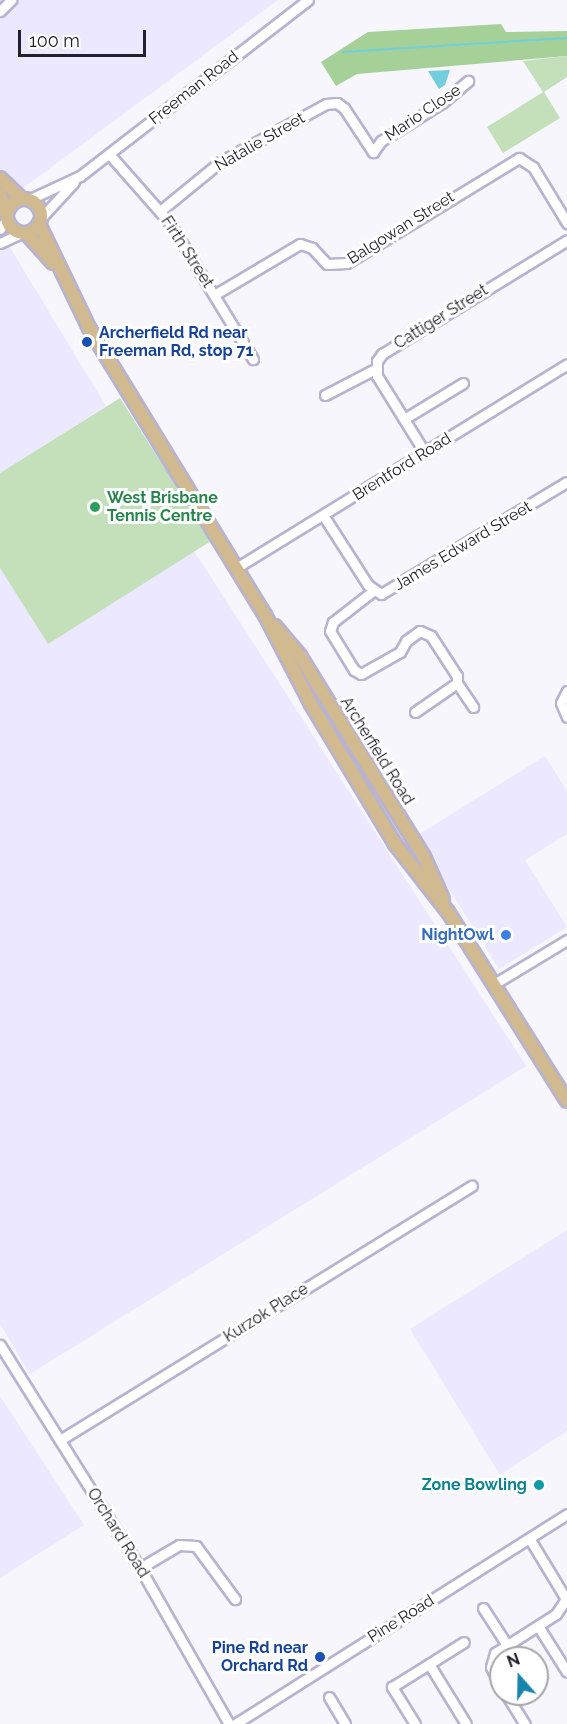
<!DOCTYPE html>
<style>
body{margin:0}
#map{position:relative;width:567px;height:1724px;overflow:hidden;background:#f6f6fc;font-family:Raleway,sans-serif}
div>[style]{position:absolute}
[style*='--x']{left:calc(var(--x)*1px);top:calc(var(--y)*1px);width:calc(var(--w)*1px);rotate:calc(var(--a)*1deg)}
.built>*{inset:0;background:#ebe8ff}
.green>*{inset:0;background:#c3e0bb}
.forest>*{inset:0;background:#a5d199}
.water>*{inset:0;background:#73cddc}
.stream>*{height:2px;margin:-1px;padding:0 1px;transform-origin:1px;border-radius:1px;background:#73cddc}
.roads{filter:drop-shadow(2px 0 #b7b3d1) drop-shadow(-2px 0 #b7b3d1) drop-shadow(0 2px #b7b3d1) drop-shadow(0 -2px #b7b3d1)}
.minor>*{height:9px;margin:-4.5px;padding:0 4.5px;transform-origin:4.5px;border-radius:4.5px;background:#fff}
.major>*{height:12px;margin:-6px;padding:0 6px;transform-origin:6px;border-radius:6px;background:#d1b990}
.major>.ring{margin:-6px;padding:0;box-sizing:content-box;background:none;border:12px solid #d1b990;border-radius:50%}
.dots>*{width:16px;height:16px;translate:-50% -50%;box-sizing:border-box;border:3px solid #fff;border-radius:50%}
span{translate:-50% -50%;white-space:nowrap;text-align:center;line-height:1.15;-webkit-text-stroke:6px #fff;paint-order:stroke}
.street-label{font-size:16px;color:#21202b}
.transit-label{font-size:16px;color:#164399;font-weight:700}
.left{translate:0 -50%;text-align:left}
.right{translate:-100% -50%;text-align:right}
.leisure-label{font-size:16px;color:#27864d;font-weight:700}
.shop-label{font-size:16px;color:#366cbe;font-weight:700}
.culture-label{font-size:16px;color:#0d838f;font-weight:700}
.north{position:absolute;left:489px;top:1646px;width:60px;height:60px;box-sizing:border-box;background:#fff;border:2px solid #a6a6aa;border-radius:50%;rotate:340deg;font-size:16px;font-weight:700;line-height:24px;text-align:center;color:#21202b}
.north::after{content:'';display:block;margin:auto;width:21px;height:27px;background:#1985ad;clip-path:polygon(50% 0,100% 100%,50% 72%,0 100%)}
.scale{position:absolute;left:18px;top:30px;width:128px;height:27px;box-sizing:border-box;border:3px solid #21202b;border-top:0;padding-left:8px;font-size:18px;line-height:21px;white-space:nowrap;color:#21202b;-webkit-text-stroke:4px #fff;paint-order:stroke}
</style>
<div id="map">
<div class="built">
<div style="clip-path:polygon(0 0,278px 0,0 205px)"></div>
<div style="clip-path:polygon(0 231px,106px 406px,0 473px)"></div>
<div style="clip-path:polygon(194px 551px,526px 1066px,30px 1374px,0 1324px,0 568px,48px 643px)"></div>
<div style="clip-path:polygon(545px 756px,567px 791px,567px 834px,525px 860px,567px 927px,499px 969px,416px 836px)"></div>
<div style="clip-path:polygon(567px 1230px,567px 1431px,500px 1475px,410px 1329px)"></div>
<div style="clip-path:polygon(0 1396px,84px 1525px,0 1578px)"></div>
</div>
<div class="green">
<div style="clip-path:polygon(567px 56px,567px 77px,544px 92px,560px 118px,503px 153px,487px 127px,543px 92px,523px 61px)"></div>
<div style="clip-path:polygon(120px 398px,211px 541px,48px 644px,0 568px,0 473px)"></div>
</div>
<div class="forest">
<div style="clip-path:polygon(501px 24px,506px 32px,567px 31px,567px 56px,357px 74px,336px 86px,321px 62px,368px 32px)"></div>
</div>
<div class="water">
<div style="clip-path:polygon(450px 70px,445px 85px,439px 89px,428px 71px)"></div>
</div>
<div class="stream">
<div style="--x:343;--y:52;--w:224;--a:-3.6"></div>
</div>
<div class="roads">
<div class="minor">
<div style="--x:0;--y:11;--w:16;--a:-45"></div>
<div style="--x:109;--y:154;--w:91;--a:48.6"></div>
<div style="--x:169;--y:222;--w:161;--a:58.5"></div>
<div style="--x:28;--y:200;--w:57;--a:-24.8"></div>
<div style="--x:80;--y:176;--w:288;--a:-37.7"></div>
<div style="--x:160;--y:211;--w:77;--a:-39.2"></div>
<div style="--x:220;--y:162;--w:121;--a:-28.7"></div>
<div style="--x:326;--y:104;--w:11;--a:-5"></div>
<div style="--x:337;--y:103;--w:9;--a:36"></div>
<div style="--x:344;--y:108;--w:53;--a:56.6"></div>
<div style="--x:373;--y:152;--w:14;--a:-54"></div>
<div style="--x:381;--y:141;--w:73;--a:-32.2"></div>
<div style="--x:443;--y:102;--w:33;--a:-40"></div>
<div style="--x:40;--y:219;--w:50;--a:-47.4"></div>
<div style="--x:0;--y:229;--w:12;--a:-55"></div>
<div style="--x:0;--y:243;--w:23;--a:-25"></div>
<div style="--x:214;--y:295;--w:100;--a:-30.7"></div>
<div style="--x:300;--y:244;--w:13;--a:18"></div>
<div style="--x:312;--y:248;--w:22;--a:47"></div>
<div style="--x:327;--y:264;--w:20;--a:-3"></div>
<div style="--x:347;--y:263;--w:202;--a:-31.4"></div>
<div style="--x:519;--y:158;--w:17;--a:33"></div>
<div style="--x:533;--y:167;--w:66;--a:58.7"></div>
<div style="--x:325;--y:395;--w:56;--a:-27.5"></div>
<div style="--x:404;--y:419;--w:69;--a:-31.4"></div>
<div style="--x:425;--y:453;--w:91;--a:-121.9"></div>
<div style="--x:377;--y:376;--w:15;--a:-90"></div>
<div style="--x:377;--y:361;--w:9;--a:-54"></div>
<div style="--x:382;--y:354;--w:217;--a:-31.6"></div>
<div style="--x:323;--y:515;--w:83;--a:57.3"></div>
<div style="--x:368;--y:585;--w:16;--a:35"></div>
<div style="--x:381;--y:594;--w:217;--a:-31.1"></div>
<div style="--x:236;--y:568;--w:389;--a:-31.6"></div>
<div style="--x:373;--y:591;--w:51;--a:142.2"></div>
<div style="--x:333;--y:622;--w:9;--a:108"></div>
<div style="--x:330;--y:631;--w:46;--a:58.4"></div>
<div style="--x:354;--y:670;--w:8;--a:30"></div>
<div style="--x:361;--y:674;--w:45;--a:-29.4"></div>
<div style="--x:400;--y:652;--w:13;--a:-61"></div>
<div style="--x:406;--y:641;--w:17;--a:-36"></div>
<div style="--x:420;--y:631;--w:12;--a:24"></div>
<div style="--x:431;--y:636;--w:48;--a:57"></div>
<div style="--x:457;--y:676;--w:7;--a:90"></div>
<div style="--x:457;--y:683;--w:51;--a:145.4"></div>
<div style="--x:457;--y:683;--w:29;--a:56"></div>
<div style="--x:567;--y:691;--w:13;--a:117"></div>
<div style="--x:561;--y:703;--w:15;--a:67"></div>
<div style="--x:494;--y:984;--w:85;--a:-31.1"></div>
<div style="--x:0;--y:1345;--w:263;--a:57.9"></div>
<div style="--x:140;--y:1568;--w:180;--a:60.3"></div>
<div style="--x:60;--y:1440;--w:484;--a:-31.7"></div>
<div style="--x:140;--y:1568;--w:45;--a:-30.5"></div>
<div style="--x:179;--y:1545;--w:17;--a:3"></div>
<div style="--x:196;--y:1546;--w:66;--a:53.7"></div>
<div style="--x:483;--y:1608;--w:44;--a:57"></div>
<div style="--x:538;--y:1626;--w:54;--a:57.8"></div>
<div style="--x:429;--y:1664;--w:41;--a:-32.2"></div>
<div style="--x:501;--y:1686;--w:21;--a:-118"></div>
<div style="--x:491;--y:1667;--w:15;--a:-74"></div>
<div style="--x:495;--y:1653;--w:72;--a:-32.6"></div>
<div style="--x:556;--y:1614;--w:18;--a:-56"></div>
<div style="--x:566;--y:1599;--w:71;--a:-121.2"></div>
<div style="--x:506;--y:1694;--w:36;--a:58"></div>
<div style="--x:329;--y:1697;--w:31;--a:59"></div>
<div style="--x:235;--y:1724;--w:393;--a:-32.3"></div>
<div style="--x:415;--y:1724;--w:44;--a:-121.9"></div>
<div style="--x:392;--y:1687;--w:44;--a:-31.9"></div>
<div style="--x:429;--y:1664;--w:70;--a:58.3"></div>
</div>
<div class="major">
<div style="--x:0;--y:178;--w:30;--a:44"></div>
<div style="--x:0;--y:194;--w:22;--a:72"></div>
<div class="ring" style="left:7px;top:199px;width:22px;height:22px"></div>
<div style="--x:39;--y:224;--w:115;--a:64.3"></div>
<div style="--x:89;--y:328;--w:337;--a:58.5"></div>
<div style="--x:265;--y:615;--w:100;--a:62.7"></div>
<div style="--x:311;--y:704;--w:163;--a:59"></div>
<div style="--x:395;--y:844;--w:86;--a:52.1"></div>
<div style="--x:448;--y:912;--w:223;--a:57.8"></div>
<div style="--x:26;--y:233;--w:40;--a:48"></div>
<div style="--x:275;--y:626;--w:39;--a:50"></div>
<div style="--x:300;--y:656;--w:236;--a:58.3"></div>
<div style="--x:424;--y:857;--w:46;--a:65.7"></div>
</div>
</div>
<div class="dots">
<div style="left:87px;top:342px;background:#1a4fb4"></div>
<div style="left:95px;top:507px;background:#2e9e5b"></div>
<div style="left:506px;top:935px;background:#3f7fe0"></div>
<div style="left:539px;top:1485px;background:#0f9aa8"></div>
<div style="left:320px;top:1657px;background:#1a4fb4"></div>
</div>
<div class="street-label">
<span style="left:194px;top:88px;rotate:-38deg">Freeman Road</span>
<span style="left:423px;top:113px;rotate:-34deg">Mario Close</span>
<span style="left:260px;top:142px;rotate:-30deg">Natalie Street</span>
<span style="left:401px;top:228px;rotate:-32deg">Balgowan Street</span>
<span style="left:187px;top:252px;rotate:57deg">Firth Street</span>
<span style="left:441px;top:317px;rotate:-32deg">Cattiger Street</span>
<span style="left:402px;top:467px;rotate:-32deg">Brentford Road</span>
<span style="left:463px;top:546px;rotate:-31deg">James Edward Street</span>
<span style="left:377px;top:751px;rotate:58deg">Archerfield Road</span>
<span style="left:266px;top:1313px;rotate:-32deg">Kurzok Place</span>
<span style="left:118px;top:1533px;rotate:58deg">Orchard Road</span>
<span style="left:401px;top:1619px;rotate:-32deg">Pine Road</span>
</div>
<div class="transit-label">
<span class="left" style="left:99px;top:342px">Archerfield Rd near<br>Freeman Rd, stop 71</span>
<span class="right" style="left:308px;top:1657px">Pine Rd near<br>Orchard Rd</span>
</div>
<div class="leisure-label">
<span class="left" style="left:107px;top:507px">West Brisbane<br>Tennis Centre</span>
</div>
<div class="shop-label">
<span class="right" style="left:494px;top:935px">NightOwl</span>
</div>
<div class="culture-label">
<span class="right" style="left:527px;top:1485px">Zone Bowling</span>
</div>
<div class="north">N</div>
<div class="scale">100 m</div>
</div>
